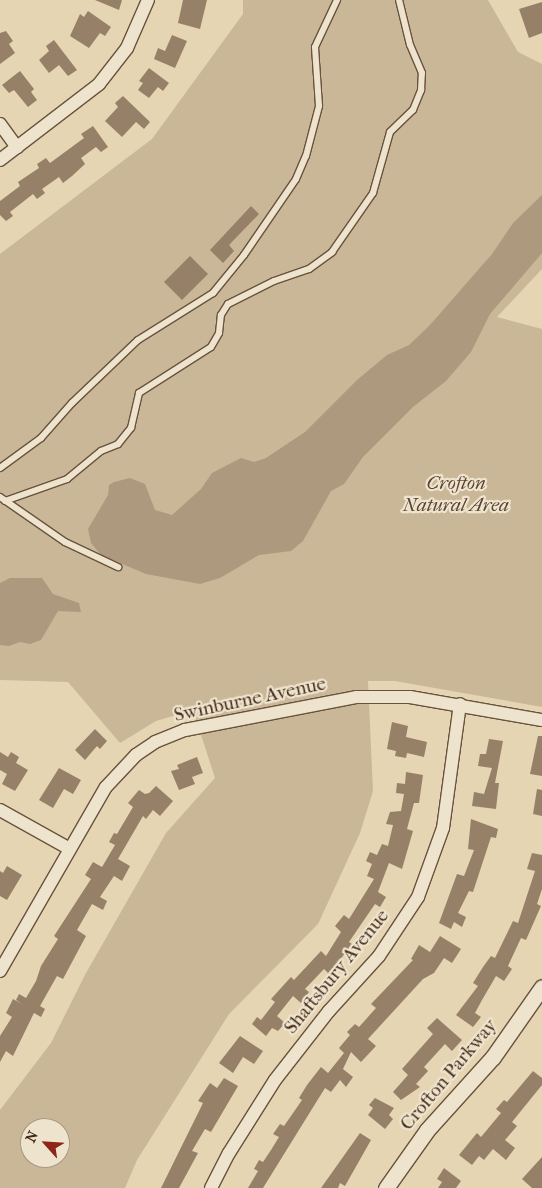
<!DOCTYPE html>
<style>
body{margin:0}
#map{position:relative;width:542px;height:1188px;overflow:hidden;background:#e5d5b3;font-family:"IM FELL French Canon",serif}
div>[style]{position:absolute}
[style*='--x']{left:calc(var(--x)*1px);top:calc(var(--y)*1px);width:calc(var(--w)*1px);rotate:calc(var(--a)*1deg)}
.green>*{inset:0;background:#c9b798}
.water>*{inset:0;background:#ad9a7e}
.building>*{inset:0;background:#968168}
.roads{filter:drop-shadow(1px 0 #69523e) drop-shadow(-1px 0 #69523e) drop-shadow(0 1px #69523e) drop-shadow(0 -1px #69523e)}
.service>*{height:6px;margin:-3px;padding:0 3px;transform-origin:3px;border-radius:3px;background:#eee4ce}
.minor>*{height:12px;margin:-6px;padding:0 6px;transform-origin:6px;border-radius:6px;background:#eee4ce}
.tertiary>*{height:15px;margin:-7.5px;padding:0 7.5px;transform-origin:7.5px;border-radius:7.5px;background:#eee4ce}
span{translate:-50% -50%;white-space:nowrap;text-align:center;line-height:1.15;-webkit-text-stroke:4.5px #eee4ce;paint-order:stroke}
.park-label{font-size:19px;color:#5b4431;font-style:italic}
.street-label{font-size:19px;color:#402717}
.north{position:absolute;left:20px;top:1118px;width:50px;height:50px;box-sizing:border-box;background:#eee4ce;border:1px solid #a89885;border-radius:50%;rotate:296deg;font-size:14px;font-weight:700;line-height:20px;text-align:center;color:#402717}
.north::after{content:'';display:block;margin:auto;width:18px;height:22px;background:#8f2418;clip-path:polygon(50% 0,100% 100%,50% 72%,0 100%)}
</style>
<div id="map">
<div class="green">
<div style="clip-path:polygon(evenodd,243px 0,488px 0,518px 52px,542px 64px,542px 269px,497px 317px,542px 329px,542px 707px,395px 681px,368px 681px,373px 791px,360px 833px,318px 924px,229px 1014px,137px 1160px,125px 1188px,0 1188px,0 1110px,51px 1043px,86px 973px,166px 833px,215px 778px,193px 710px,156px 721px,120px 743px,68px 682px,0 680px,0 254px,152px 139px,243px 14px,243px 0,30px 1128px,60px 1128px,60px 1158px,30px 1158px,30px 1128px)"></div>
</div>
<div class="water">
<div style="clip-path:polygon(542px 195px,542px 253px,490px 314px,471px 352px,446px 381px,413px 407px,363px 457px,344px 484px,331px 491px,303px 541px,291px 551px,259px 555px,220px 578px,200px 584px,146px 574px,101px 555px,91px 543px,88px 529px,108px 495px,109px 485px,114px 482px,130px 478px,145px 484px,155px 510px,172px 515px,201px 489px,212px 473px,241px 458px,254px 462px,266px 458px,305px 432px,357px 380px,387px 355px,409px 345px,430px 325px,492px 254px,513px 223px)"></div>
<div style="clip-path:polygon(10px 578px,42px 578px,53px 594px,79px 603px,81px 612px,58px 611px,41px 640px,30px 644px,20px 642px,9px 646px,0 645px,0 583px)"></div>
</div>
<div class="building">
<div style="clip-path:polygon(95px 0,122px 0,119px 10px)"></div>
<div style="clip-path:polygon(183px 0,207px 0,200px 29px,178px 23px)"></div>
<div style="clip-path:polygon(542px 2px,542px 33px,529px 38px,519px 9px)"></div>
<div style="clip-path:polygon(88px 11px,111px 27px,105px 36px,100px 33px,89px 48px,70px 36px,80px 14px,84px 17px)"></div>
<div style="clip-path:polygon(6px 31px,13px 41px,9px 44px,15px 53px,0 64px,0 33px)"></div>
<div style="clip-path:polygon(172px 35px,187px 41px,175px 68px,154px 59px,158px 48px,165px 51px)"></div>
<div style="clip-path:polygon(54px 40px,77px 70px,68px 76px,59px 65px,49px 73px,39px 60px,49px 51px,46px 46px)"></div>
<div style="clip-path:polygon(149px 68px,169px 83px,163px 91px,158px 87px,149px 98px,138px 90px,143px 83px,139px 81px)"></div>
<div style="clip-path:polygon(20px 71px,34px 89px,31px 92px,37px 100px,28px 107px,14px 90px,9px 93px,2px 85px)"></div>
<div style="clip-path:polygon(123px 96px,150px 122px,144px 129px,136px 122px,122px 137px,105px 121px,118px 107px,115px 103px)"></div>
<div style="clip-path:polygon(93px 126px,108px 147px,101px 152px,96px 147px,81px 158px,85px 164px,72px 176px,63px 183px,59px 177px,42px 189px,45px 193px,37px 199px,33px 194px,10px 212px,13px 216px,6px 221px,0 215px,0 201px,20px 186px,18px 182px,39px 168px,37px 164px,46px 158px,50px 163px,84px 138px,81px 134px)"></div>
<div style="clip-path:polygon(251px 206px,259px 214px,229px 245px,234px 251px,223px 263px,210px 250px)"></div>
<div style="clip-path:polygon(190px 256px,208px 274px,182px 300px,164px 282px)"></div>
<div style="clip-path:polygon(392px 722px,408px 726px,406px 737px,427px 742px,424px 757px,407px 753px,406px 758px,395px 756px,396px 751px,387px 749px)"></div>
<div style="clip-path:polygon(95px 729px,107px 741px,100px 749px,97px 746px,85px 760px,75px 750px)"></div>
<div style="clip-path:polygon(538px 736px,542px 736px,542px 776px,530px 774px)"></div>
<div style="clip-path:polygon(489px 739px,503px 741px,495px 783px,499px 783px,496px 809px,472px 806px,474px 792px,484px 794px,492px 768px,478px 766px,480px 754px,486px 754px)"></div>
<div style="clip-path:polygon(0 752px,8px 757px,11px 752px,19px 757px,16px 763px,28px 770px,15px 791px,2px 784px,7px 774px,0 770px)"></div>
<div style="clip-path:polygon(197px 757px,203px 773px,192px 777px,195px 784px,179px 790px,171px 771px,179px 769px,177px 765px)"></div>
<div style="clip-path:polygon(59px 768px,81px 780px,73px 794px,64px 789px,53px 808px,39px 800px)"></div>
<div style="clip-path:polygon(406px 772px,423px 775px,419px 803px,414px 803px,407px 829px,413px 831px,402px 869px,389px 863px,378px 892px,386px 897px,380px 907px,375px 904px,349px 942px,352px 944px,336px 965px,328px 973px,324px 969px,305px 989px,309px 992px,301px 1003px,293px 996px,277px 1016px,285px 1023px,278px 1031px,272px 1028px,266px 1036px,252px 1024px,257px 1017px,261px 1020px,275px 1002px,271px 999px,291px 977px,294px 980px,321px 951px,326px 956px,341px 932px,335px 926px,344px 915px,349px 919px,374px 879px,367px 876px,372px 864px,366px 861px,370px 852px,377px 855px,382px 844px,388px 846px,393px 825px,386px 824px,390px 812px,401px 811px,404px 794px,396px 793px,397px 783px,405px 784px)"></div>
<div style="clip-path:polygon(156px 786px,173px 801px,160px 816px,153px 810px,146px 819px,143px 816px,118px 859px,130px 866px,122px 881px,114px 876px,100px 897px,107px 901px,103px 910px,92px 904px,77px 930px,86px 936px,63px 979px,57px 976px,40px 1006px,45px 1009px,41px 1017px,34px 1013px,13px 1056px,6px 1051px,0 1062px,0 1036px,12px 1017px,6px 1013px,13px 999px,22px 1004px,16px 1000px,19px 994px,26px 998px,36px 981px,41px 966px,58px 939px,54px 936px,91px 879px,85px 875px,93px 862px,102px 867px,115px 845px,109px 842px,114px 833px,117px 834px,133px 807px,128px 803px,139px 790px,145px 794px,149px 793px)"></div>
<div style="clip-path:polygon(537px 789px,542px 790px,542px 816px,533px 814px)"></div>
<div style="clip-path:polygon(471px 819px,498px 829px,496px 838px,491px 837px,473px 892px,469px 891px,458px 913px,466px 917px,462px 927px,454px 922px,451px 929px,439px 923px,457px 874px,464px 876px,474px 850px,468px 849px)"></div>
<div style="clip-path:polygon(532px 853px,542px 855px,542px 889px,537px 904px,541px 906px,526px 940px,521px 938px,508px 966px,512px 969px,504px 981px,496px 976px,482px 1000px,475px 1013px,481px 1017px,473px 1027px,456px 1015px,478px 986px,473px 983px,483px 967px,491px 956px,495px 958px,513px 921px,518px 923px,535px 871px,527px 869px)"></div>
<div style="clip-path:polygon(7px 866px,22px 875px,7px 900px,0 896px,0 871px,3px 873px)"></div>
<div style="clip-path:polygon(440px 936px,461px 949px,452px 963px,444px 958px,434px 973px,423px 979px,368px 1039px,376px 1046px,361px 1062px,351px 1052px,343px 1069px,353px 1077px,346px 1087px,340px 1080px,331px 1092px,325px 1088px,263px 1188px,248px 1188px,258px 1171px,254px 1169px,259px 1160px,263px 1162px,271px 1150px,279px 1137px,273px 1134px,280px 1124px,284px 1126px,302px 1100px,299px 1098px,307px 1085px,321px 1067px,328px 1073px,344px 1053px,339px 1048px,350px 1035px,347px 1032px,355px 1024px,359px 1027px,376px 1008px,371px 1004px,413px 960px,411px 959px,419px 945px,430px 952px)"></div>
<div style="clip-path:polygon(437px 1018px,462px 1040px,452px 1051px,445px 1044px,424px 1067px,428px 1071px,416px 1084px,420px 1087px,401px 1100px,393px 1092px,408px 1075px,402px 1069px,433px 1034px,427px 1028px)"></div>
<div style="clip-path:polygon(240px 1036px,263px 1051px,254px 1064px,243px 1057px,233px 1073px,219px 1063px)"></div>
<div style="clip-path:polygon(533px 1071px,542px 1078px,542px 1085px,512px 1122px,517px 1126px,505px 1140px,515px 1148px,506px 1160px,493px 1149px,484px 1160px,479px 1156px,472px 1165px,459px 1155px,477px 1133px,481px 1137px,501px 1113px,496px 1109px,504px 1100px,507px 1102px)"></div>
<div style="clip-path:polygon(224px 1078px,238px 1086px,211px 1132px,205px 1129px,192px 1151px,198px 1153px,179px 1188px,161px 1188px,203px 1103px,198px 1101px,210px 1083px,217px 1088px)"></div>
<div style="clip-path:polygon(375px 1098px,394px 1108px,389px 1115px,393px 1119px,385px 1129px,368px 1115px,373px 1108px,369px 1105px)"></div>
<div style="clip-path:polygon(360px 1133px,371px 1140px,345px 1186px,340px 1183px,338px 1188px,321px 1188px)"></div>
<div style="clip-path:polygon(542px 1157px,542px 1188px,532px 1188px,522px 1179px)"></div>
<div style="clip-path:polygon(444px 1168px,461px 1181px,456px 1188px,438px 1188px,442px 1182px,437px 1179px)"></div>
</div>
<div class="roads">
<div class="service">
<div style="--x:0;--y:468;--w:51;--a:-36.2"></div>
<div style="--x:41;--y:438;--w:47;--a:-48.5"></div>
<div style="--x:72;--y:403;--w:91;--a:-43.7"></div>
<div style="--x:138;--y:340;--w:89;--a:-32.1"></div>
<div style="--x:213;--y:293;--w:49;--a:-50.8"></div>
<div style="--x:244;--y:255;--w:92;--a:-55.6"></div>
<div style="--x:296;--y:179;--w:25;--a:-67"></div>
<div style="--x:306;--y:156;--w:52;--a:-75.4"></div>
<div style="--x:319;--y:106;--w:59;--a:-93.9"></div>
<div style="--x:315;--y:47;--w:52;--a:-64.9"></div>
<div style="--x:0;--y:497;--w:79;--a:34.7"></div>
<div style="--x:65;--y:542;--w:59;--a:25.3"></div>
<div style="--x:5;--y:501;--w:66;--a:-19.5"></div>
<div style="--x:67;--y:479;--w:44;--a:-39.5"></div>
<div style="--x:101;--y:451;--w:18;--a:-22"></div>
<div style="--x:118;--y:444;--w:21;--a:-51"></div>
<div style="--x:131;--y:428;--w:36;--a:-77"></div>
<div style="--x:139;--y:393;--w:85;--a:-32.6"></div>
<div style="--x:211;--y:347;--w:16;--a:-60"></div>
<div style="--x:219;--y:333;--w:18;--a:-84"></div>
<div style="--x:221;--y:315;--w:13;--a:-58"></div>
<div style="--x:228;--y:304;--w:51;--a:-26.6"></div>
<div style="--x:274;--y:281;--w:37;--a:-19"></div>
<div style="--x:309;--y:269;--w:29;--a:-36"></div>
<div style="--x:332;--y:252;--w:72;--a:-55.2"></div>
<div style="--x:373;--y:193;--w:63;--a:-74.4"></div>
<div style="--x:390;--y:132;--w:32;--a:-44"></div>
<div style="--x:413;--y:110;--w:22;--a:-68"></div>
<div style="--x:421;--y:90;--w:17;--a:-87"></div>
<div style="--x:422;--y:73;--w:30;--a:-113"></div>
<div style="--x:410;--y:45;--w:46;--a:-103.7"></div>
</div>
<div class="minor">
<div style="--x:0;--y:124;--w:29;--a:54"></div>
<div style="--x:0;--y:160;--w:125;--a:-37.5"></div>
<div style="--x:99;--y:84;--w:46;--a:-52.1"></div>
<div style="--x:127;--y:48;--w:52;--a:-66.4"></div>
<div style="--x:0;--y:810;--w:80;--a:29.1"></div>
<div style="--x:0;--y:971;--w:212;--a:-60.1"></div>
<div style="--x:106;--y:787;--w:44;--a:-46.8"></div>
<div style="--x:136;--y:755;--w:23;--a:-34"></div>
<div style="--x:155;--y:742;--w:32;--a:-22"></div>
<div style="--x:185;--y:730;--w:174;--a:-10.9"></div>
<div style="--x:356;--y:697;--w:54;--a:0"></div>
<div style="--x:410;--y:697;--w:134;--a:9.9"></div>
<div style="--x:211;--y:1188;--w:39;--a:-63"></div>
<div style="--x:229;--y:1153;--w:86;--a:-57.8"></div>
<div style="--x:275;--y:1080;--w:88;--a:-52"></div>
<div style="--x:329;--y:1011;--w:74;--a:-47.7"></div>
<div style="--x:379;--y:956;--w:71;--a:-56.5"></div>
<div style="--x:418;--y:897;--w:73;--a:-70.1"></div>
<div style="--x:443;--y:828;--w:125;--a:-82.2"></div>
</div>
<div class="tertiary">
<div style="--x:386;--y:1188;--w:71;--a:-54.7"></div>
<div style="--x:427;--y:1130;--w:98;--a:-47.9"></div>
<div style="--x:493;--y:1057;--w:85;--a:-55"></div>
</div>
</div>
<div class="park-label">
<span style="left:456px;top:495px">Crofton<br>Natural Area</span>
</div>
<div class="street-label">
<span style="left:250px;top:700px;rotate:-12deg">Swinburne Avenue</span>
<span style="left:337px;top:972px;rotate:-51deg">Shaftsbury Avenue</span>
<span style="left:449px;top:1075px;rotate:-50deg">Crofton Parkway</span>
</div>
<div class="north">N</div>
</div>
